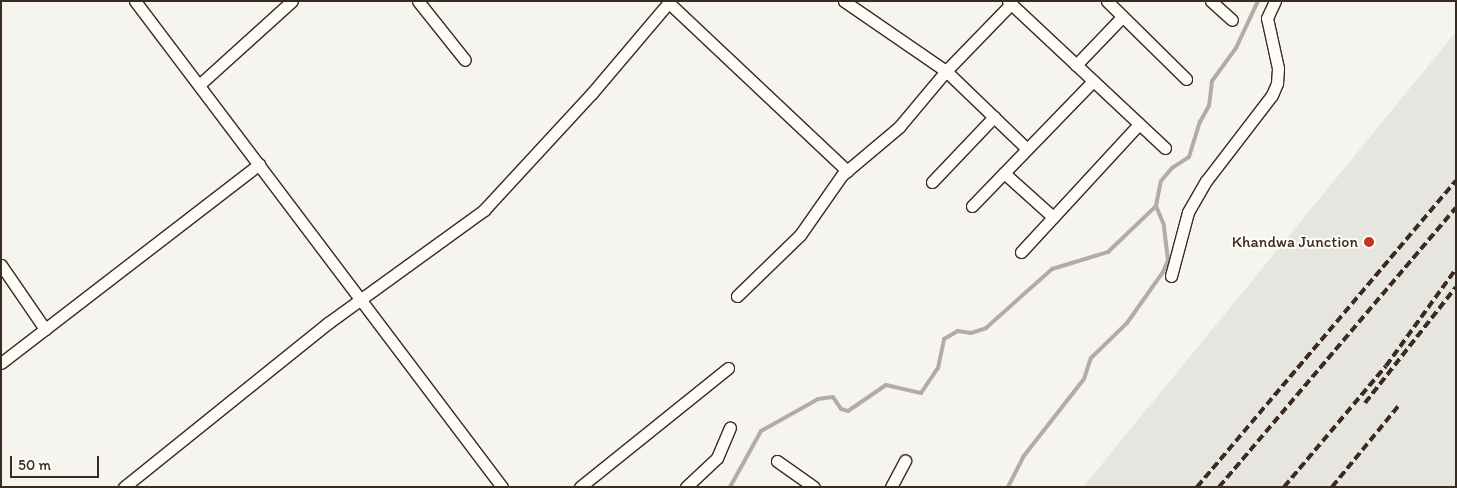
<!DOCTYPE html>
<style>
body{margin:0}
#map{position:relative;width:1457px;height:488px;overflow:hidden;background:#f5f4ee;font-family:Itim,sans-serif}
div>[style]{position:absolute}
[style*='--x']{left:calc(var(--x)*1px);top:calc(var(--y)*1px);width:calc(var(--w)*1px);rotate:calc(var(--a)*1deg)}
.built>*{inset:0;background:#e7e5df}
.stream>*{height:4px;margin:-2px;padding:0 2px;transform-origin:2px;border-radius:2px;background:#b4aca4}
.roads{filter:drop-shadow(1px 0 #3b2a1e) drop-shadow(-1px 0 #3b2a1e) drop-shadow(0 1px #3b2a1e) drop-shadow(0 -1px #3b2a1e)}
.street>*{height:11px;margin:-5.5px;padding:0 5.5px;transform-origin:5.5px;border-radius:5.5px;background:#fdfcf7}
.rail>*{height:4px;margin-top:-2px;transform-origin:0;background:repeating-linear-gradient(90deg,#3b2a1e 0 8px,transparent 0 12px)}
.dots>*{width:14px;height:14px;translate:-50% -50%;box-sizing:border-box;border:2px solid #fdfcf7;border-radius:50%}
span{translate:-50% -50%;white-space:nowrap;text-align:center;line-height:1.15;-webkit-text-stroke:4px #fdfcf7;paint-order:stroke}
.poi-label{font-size:16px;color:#3b2a1e}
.right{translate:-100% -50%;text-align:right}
.frame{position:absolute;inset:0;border:2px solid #3b2a1e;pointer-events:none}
.scale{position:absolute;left:10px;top:456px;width:89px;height:22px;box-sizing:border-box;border:2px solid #3b2a1e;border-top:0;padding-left:6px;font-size:15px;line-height:18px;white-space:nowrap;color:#3b2a1e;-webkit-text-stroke:4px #fdfcf7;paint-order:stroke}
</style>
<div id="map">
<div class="built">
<div style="clip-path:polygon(1456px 32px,1456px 487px,1083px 487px)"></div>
</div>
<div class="stream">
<div style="--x:730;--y:487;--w:64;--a:-61"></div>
<div style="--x:761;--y:431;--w:65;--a:-29.3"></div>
<div style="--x:818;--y:399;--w:15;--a:-8"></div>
<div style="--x:833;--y:397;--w:14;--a:56"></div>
<div style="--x:841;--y:409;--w:7;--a:16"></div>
<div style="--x:848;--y:411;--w:46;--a:-34.4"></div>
<div style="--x:886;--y:385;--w:36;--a:13"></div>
<div style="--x:921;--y:393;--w:30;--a:-56"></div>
<div style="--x:938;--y:368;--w:30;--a:-78"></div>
<div style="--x:944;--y:339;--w:16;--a:-30"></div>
<div style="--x:958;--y:331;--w:13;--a:9"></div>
<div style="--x:971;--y:333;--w:16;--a:-18"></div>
<div style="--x:986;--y:328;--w:89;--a:-41.8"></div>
<div style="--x:1052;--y:269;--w:59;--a:-16.9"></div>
<div style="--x:1108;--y:252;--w:66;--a:-43.8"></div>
<div style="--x:1156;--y:206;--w:25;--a:-79"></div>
<div style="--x:1161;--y:181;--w:17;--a:-50"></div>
<div style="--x:1172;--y:168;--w:20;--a:-33"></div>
<div style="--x:1189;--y:157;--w:37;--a:-73"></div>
<div style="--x:1200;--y:122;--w:18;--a:-61"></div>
<div style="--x:1209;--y:106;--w:25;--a:-83"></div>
<div style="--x:1212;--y:81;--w:41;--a:-54"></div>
<div style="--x:1236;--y:48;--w:52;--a:-64.9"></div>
<div style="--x:1008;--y:487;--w:34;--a:-63"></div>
<div style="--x:1023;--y:457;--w:99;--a:-52"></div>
<div style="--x:1084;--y:379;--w:22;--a:-72"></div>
<div style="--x:1091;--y:358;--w:50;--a:-44.2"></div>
<div style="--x:1127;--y:323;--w:62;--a:-54.8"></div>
<div style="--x:1163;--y:272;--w:13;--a:-67"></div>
<div style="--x:1168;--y:260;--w:35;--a:-97"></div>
<div style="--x:1164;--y:225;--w:21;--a:-113"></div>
</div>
<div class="roads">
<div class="street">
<div style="--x:135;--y:1;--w:609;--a:52.94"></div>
<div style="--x:418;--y:1;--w:75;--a:51.5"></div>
<div style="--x:844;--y:1;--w:124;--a:34.5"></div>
<div style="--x:946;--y:71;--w:112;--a:43.9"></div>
<div style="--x:1008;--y:1;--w:215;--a:43.1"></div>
<div style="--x:1107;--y:1;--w:111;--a:44.6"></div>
<div style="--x:1211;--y:1;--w:28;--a:42"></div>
<div style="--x:669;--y:3;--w:245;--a:43.3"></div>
<div style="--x:1076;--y:65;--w:66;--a:-46.2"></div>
<div style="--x:199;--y:85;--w:125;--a:-42.1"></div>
<div style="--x:1004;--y:173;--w:66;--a:41.9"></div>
<div style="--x:932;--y:182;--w:90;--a:-46.4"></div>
<div style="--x:972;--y:206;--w:174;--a:-45.9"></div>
<div style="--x:1021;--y:252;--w:174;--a:-47.3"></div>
<div style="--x:1;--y:265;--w:78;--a:55.5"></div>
<div style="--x:1171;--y:276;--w:66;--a:-75.1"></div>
<div style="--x:1188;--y:212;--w:36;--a:-60"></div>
<div style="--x:1206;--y:181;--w:108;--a:-52.5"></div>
<div style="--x:1272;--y:95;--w:13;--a:-67"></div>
<div style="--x:1277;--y:83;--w:15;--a:-86"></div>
<div style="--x:1278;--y:68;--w:51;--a:-102.4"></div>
<div style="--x:1267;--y:18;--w:19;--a:-65"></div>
<div style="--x:737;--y:296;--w:88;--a:-44.1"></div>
<div style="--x:800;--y:235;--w:73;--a:-55"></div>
<div style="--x:842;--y:175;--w:75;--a:-40.1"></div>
<div style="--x:899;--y:127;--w:73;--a:-50"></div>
<div style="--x:946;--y:71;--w:93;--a:-45.9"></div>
<div style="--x:1;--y:363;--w:326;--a:-37.6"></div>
<div style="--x:777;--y:461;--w:45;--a:35.1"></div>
<div style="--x:124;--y:487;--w:262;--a:-38.8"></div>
<div style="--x:328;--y:323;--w:193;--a:-35.9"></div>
<div style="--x:484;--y:210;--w:159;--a:-47.3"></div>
<div style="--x:592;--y:93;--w:121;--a:-49.7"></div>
<div style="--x:580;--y:487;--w:190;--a:-38.8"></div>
<div style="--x:686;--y:487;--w:42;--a:-43.1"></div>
<div style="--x:717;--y:458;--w:33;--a:-67"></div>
<div style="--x:891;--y:487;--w:30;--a:-62"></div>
</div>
</div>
<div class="rail">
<div style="--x:1365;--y:403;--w:147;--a:-51.9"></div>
<div style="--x:1197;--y:487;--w:401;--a:-49.8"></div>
<div style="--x:1219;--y:487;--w:366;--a:-49.7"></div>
<div style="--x:1284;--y:487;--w:158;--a:-49.9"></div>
<div style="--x:1386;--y:366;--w:120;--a:-54.2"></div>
<div style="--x:1332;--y:487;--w:107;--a:-50.7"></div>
</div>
<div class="dots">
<div style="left:1369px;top:242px;background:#c8321e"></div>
</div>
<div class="poi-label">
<span class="right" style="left:1358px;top:242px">Khandwa Junction</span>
</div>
<div class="frame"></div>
<div class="scale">50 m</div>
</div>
